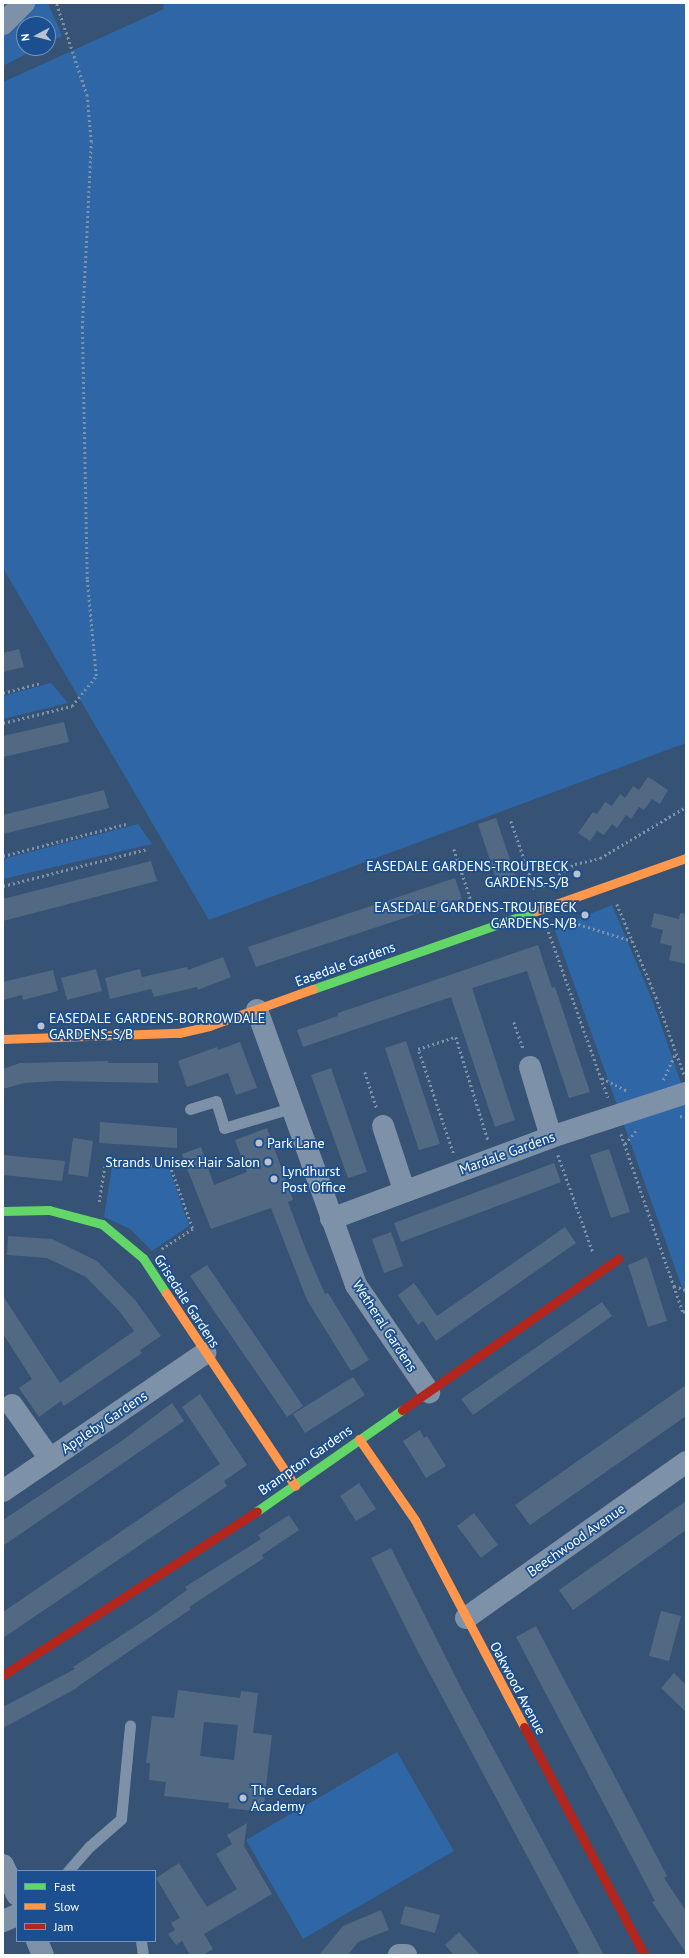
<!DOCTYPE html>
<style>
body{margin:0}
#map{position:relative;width:689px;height:1958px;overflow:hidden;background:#365274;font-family:"PT Sans",sans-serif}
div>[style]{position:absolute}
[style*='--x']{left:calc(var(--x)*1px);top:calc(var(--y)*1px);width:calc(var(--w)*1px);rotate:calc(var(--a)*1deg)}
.green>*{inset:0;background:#2f66a5}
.building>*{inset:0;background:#526984}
.path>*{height:2.5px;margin-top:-1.25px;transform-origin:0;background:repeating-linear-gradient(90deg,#7d92a8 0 2px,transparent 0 5px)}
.lane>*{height:11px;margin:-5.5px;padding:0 5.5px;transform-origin:5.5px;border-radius:5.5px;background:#7d92a8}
.street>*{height:22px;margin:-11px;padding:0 11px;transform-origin:11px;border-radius:11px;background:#7d92a8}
.fast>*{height:9px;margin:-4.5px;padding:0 4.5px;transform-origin:4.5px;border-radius:4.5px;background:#63d668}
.slow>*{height:9px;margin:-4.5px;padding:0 4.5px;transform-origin:4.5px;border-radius:4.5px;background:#ff974d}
.jam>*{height:9px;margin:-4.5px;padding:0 4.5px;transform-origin:4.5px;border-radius:4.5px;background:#b3261e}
.dots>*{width:11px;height:11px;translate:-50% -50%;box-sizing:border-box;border:2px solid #1b4f8f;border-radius:50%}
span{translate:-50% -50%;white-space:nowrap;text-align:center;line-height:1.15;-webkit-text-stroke:3.5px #1b4f8f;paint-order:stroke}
.poi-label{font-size:14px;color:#fff}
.right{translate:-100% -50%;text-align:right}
.left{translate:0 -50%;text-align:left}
.street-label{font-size:14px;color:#fff}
.frame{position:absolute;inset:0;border:4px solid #fff;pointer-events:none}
.legend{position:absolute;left:16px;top:1870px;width:140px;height:72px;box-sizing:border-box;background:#1b4f8f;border:1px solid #7695bc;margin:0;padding:5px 7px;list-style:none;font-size:12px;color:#fff}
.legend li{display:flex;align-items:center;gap:8px;height:20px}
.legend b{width:20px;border:1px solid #7695bc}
.north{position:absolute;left:16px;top:16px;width:40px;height:40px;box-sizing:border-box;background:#1b4f8f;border:1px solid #7695bc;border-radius:50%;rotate:263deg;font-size:11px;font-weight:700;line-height:16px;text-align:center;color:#fff}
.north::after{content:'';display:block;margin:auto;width:14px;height:18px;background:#b9c2ce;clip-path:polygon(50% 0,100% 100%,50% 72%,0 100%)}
</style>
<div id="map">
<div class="green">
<div style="clip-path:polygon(3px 3px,48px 3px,62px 36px,48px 43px,48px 24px,24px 24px,24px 48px,38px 48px,3px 66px)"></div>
<div style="clip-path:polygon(163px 3px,686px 3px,686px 743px,209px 920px,3px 568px,3px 82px,164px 9px)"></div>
<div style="clip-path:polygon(51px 683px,68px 703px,3px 719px,3px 696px)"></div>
<div style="clip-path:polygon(138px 824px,152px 844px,3px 879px,3px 859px)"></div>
<div style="clip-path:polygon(612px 905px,653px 1002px,686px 1097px,686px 1299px,554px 928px)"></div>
<div style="clip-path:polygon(112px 1167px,169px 1168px,189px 1226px,152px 1251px,130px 1229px,104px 1217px)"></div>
<div style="clip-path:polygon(397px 1752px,454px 1851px,303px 1939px,246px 1840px)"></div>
</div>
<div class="building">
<div style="clip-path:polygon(19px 649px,24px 667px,3px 672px,3px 653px)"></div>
<div style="clip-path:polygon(64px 722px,69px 742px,3px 757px,3px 736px)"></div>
<div style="clip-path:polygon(648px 777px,668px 790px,660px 804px,652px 799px,644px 810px,639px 807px,631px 819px,626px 815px,617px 828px,612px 824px,604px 835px,597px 831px,590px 841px,578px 833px,593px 812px,597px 814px,605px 802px,612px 806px,620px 794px,625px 798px,633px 786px,639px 790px)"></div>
<div style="clip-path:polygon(104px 790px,109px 808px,3px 834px,3px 815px)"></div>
<div style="clip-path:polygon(496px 818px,517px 881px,499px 887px,478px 824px)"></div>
<div style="clip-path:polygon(151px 861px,157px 881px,3px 921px,3px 899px)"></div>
<div style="clip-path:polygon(455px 878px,462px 899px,256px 967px,248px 947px)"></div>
<div style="clip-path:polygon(654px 913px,679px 919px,680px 913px,686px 914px,686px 964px,669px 960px,672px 946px,660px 943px,663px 930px,651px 927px)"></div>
<div style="clip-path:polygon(538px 945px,552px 988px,555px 987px,590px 1092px,569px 1098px,527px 971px,472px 988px,515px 1120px,495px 1127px,451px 997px,303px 1047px,297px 1030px,338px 1016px,338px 1013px)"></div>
<div style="clip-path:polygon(223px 957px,231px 977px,198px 990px,197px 987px,154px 997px,151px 989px,110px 999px,105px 978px,140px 969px,142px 977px,187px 967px,188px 970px)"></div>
<div style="clip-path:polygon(96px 969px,102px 991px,67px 1000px,61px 978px)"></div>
<div style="clip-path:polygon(53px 970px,58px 991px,23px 1000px,22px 995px,3px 1000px,3px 982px)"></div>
<div style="clip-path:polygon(406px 1041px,440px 1144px,419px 1150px,385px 1048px)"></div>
<div style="clip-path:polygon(240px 1042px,257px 1088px,236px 1095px,228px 1073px,187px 1087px,178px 1061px,217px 1047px,218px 1050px)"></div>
<div style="clip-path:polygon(108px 1061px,108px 1063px,158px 1063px,158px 1083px,56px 1081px,24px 1083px,3px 1089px,3px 1069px,20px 1063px)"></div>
<div style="clip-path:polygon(331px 1068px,367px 1172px,348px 1178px,311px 1075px)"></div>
<div style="clip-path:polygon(100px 1122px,177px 1128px,177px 1148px,99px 1143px)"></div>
<div style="clip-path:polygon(267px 1128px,293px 1200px,288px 1202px,306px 1250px,325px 1294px,328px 1293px,369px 1360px,351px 1371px,307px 1300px,271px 1208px,211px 1229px,188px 1171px,182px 1154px,201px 1147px,214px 1185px,247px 1172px,235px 1140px)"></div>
<div style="clip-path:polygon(73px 1138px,93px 1141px,88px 1177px,68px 1174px)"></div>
<div style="clip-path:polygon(609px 1149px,630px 1212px,611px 1218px,590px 1155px)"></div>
<div style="clip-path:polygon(3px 1155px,65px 1161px,62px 1181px,3px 1175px)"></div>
<div style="clip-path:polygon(554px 1163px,561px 1182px,401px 1242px,394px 1223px)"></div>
<div style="clip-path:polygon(565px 1227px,576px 1243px,436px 1341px,423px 1321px,418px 1325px,398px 1295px,414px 1283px,437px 1316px)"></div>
<div style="clip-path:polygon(391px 1232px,403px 1266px,384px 1273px,372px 1239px)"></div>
<div style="clip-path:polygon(8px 1236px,52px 1239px,97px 1261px,135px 1300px,161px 1336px,140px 1350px,142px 1353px,64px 1406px,61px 1401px,39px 1417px,19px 1388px,32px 1379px,3px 1334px,3px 1296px,60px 1383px,134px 1331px,120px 1312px,86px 1277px,47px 1258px,7px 1255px)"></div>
<div style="clip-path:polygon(647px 1257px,667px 1321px,648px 1327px,628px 1265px)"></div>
<div style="clip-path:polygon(207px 1265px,303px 1406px,287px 1417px,190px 1276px)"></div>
<div style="clip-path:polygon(602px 1302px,612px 1316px,473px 1415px,461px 1399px)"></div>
<div style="clip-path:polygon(353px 1377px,365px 1395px,305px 1433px,293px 1414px)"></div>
<div style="clip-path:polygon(686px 1385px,686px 1416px,530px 1525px,515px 1505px)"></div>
<div style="clip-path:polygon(200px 1394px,247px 1465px,224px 1481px,227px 1486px,3px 1638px,3px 1612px,220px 1464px,182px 1407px)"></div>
<div style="clip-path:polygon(172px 1403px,184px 1421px,3px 1546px,3px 1520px,123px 1440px)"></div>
<div style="clip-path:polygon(420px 1430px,424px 1438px,427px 1436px,446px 1466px,426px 1478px,403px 1441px)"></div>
<div style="clip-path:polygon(359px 1483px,376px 1509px,356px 1521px,340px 1496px)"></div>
<div style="clip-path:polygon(686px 1501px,686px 1530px,573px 1610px,559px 1590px)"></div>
<div style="clip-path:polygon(474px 1513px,498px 1545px,481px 1558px,457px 1526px)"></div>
<div style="clip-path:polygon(289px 1515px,299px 1530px,262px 1555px,264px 1558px,189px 1607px,191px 1609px,77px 1687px,77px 1688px,3px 1728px,3px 1707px,75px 1669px,73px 1667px,151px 1616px,187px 1590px,185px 1587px,261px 1539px,258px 1535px)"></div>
<div style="clip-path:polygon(391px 1548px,462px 1690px,604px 1955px,580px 1955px,416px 1648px,371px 1558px)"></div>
<div style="clip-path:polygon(661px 1611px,681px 1616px,669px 1661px,649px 1656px)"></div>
<div style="clip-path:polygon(536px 1626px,667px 1876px,664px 1878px,686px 1911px,686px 1953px,652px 1902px,655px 1901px,516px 1637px)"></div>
<div style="clip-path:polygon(674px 1673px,686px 1685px,686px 1712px,661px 1688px)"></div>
<div style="clip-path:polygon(evenodd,178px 1690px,240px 1698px,241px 1691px,258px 1693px,253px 1733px,272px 1735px,263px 1812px,228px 1808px,229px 1803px,164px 1796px,166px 1782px,149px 1780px,150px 1763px,146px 1763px,152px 1716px,174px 1718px,178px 1690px,204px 1722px,238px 1725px,234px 1760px,200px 1756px,204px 1722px)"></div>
<div style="clip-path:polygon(247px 1823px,244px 1846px,272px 1894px,204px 1934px,213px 1949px,203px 1955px,190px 1955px,182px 1941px,176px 1945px,168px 1934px,175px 1930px,171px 1923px,180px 1918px,156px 1878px,179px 1863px,207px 1907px,237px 1889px,216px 1854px,232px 1844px,227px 1835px)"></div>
<div style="clip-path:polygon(405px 1906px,440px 1915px,435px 1933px,400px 1924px)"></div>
<div style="clip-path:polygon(381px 1910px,389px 1930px,358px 1942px,348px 1955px,319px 1955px,343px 1926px)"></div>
<div style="clip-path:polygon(459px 1932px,480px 1955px,454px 1955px,445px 1945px)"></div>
</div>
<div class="path">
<div style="--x:3;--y:693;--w:39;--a:-15"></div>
<div style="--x:3;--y:723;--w:71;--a:-13.8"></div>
<div style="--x:72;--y:706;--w:38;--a:-51"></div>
<div style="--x:96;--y:676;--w:97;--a:-95.3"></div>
<div style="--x:87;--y:579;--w:251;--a:-91.1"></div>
<div style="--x:82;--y:328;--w:186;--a:-87.2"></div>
<div style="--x:91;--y:142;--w:46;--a:-95"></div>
<div style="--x:87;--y:96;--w:98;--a:-108.4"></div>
<div style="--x:511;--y:821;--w:73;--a:70.8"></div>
<div style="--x:454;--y:849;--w:66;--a:71.6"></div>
<div style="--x:3;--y:856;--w:127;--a:-14.6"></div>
<div style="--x:3;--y:886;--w:149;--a:-14.4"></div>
<div style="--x:542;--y:886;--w:40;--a:-34"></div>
<div style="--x:575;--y:864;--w:26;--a:-13"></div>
<div style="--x:600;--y:858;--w:100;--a:-30.7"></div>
<div style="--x:617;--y:904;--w:101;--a:67.2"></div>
<div style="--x:656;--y:997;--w:82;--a:70"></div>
<div style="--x:569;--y:921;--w:66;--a:17.6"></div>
<div style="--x:547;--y:927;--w:181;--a:70.3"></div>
<div style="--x:514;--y:1022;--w:28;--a:71"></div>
<div style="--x:365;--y:1072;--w:38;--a:72"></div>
<div style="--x:602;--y:1078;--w:29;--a:27"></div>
<div style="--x:663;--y:1080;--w:29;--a:-65"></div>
<div style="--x:680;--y:1116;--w:6;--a:9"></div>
<div style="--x:621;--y:1134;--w:161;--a:70.8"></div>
<div style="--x:674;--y:1286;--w:13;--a:18"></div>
<div style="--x:625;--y:1144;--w:17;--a:-50"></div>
<div style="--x:453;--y:1153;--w:110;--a:-108.6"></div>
<div style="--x:418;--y:1049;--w:40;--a:-18"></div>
<div style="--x:456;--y:1037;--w:108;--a:72.7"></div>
<div style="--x:558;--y:1155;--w:103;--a:70.2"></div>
<div style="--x:99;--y:1202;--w:36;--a:-81"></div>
<div style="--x:105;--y:1166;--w:65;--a:-0.9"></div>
<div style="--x:170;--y:1165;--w:68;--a:70.2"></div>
<div style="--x:193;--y:1229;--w:38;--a:147"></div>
<div style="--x:674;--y:1286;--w:28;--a:71"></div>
<div style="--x:683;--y:1312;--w:3;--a:-18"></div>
</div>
<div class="lane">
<div style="--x:190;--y:1109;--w:27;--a:-17"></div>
<div style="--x:216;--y:1101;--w:28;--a:73"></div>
<div style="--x:224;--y:1128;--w:70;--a:-16.6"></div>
<div style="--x:68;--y:1871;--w:33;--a:-49"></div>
<div style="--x:90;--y:1846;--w:41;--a:-41.1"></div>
<div style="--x:121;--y:1819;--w:94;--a:-84.5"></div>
<div style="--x:141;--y:1941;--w:14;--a:82"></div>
</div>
<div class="street">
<div style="--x:3;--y:24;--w:30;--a:-45"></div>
<div style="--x:257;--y:1010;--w:292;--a:70.2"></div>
<div style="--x:356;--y:1285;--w:130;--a:55.7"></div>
<div style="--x:530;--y:1067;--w:73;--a:73.3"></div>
<div style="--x:383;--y:1126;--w:67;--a:71.8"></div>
<div style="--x:331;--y:1219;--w:235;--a:-20.4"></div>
<div style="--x:551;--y:1137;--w:142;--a:-18.1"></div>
<div style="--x:12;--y:1405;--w:66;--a:54.9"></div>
<div style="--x:3;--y:1491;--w:245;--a:-34.3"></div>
<div style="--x:466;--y:1618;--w:270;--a:-35.3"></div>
<div style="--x:3;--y:1865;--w:33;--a:65"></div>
<div style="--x:3;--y:1921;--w:15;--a:-23"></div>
<div style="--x:37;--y:1941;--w:15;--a:67"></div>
<div style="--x:399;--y:1955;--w:7;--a:0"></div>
</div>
<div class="fast">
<div style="--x:313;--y:989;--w:236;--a:-19.3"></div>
<div style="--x:3;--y:1211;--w:46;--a:-1.2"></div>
<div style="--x:49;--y:1210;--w:55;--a:14.8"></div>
<div style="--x:102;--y:1224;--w:53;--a:39.7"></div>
<div style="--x:143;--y:1258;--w:42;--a:56.7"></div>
<div style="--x:257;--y:1511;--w:177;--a:-34.9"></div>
</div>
<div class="slow">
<div style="--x:536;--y:911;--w:159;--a:-19.5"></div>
<div style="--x:3;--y:1039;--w:176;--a:-2"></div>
<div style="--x:179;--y:1033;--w:31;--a:-13"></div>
<div style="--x:209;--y:1026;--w:110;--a:-19.6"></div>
<div style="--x:166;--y:1293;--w:232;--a:56.2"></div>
<div style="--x:359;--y:1439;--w:98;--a:55.3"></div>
<div style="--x:415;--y:1520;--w:234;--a:62.2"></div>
</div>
<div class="jam">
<div style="--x:402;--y:1410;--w:264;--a:-35"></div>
<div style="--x:3;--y:1675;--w:302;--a:-32.8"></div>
<div style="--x:524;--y:1727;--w:258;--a:62.2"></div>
</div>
<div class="dots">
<div style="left:577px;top:874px;background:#b9c2ce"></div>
<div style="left:585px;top:915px;background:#b9c2ce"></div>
<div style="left:41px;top:1026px;background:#b9c2ce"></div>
<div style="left:259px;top:1143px;background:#b9c2ce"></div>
<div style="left:268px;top:1162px;background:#b9c2ce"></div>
<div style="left:274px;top:1179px;background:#b9c2ce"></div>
<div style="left:243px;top:1798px;background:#b9c2ce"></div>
</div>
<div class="poi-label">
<span class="right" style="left:569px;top:874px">EASEDALE GARDENS-TROUTBECK<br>GARDENS-S/B</span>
<span class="right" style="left:577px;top:915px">EASEDALE GARDENS-TROUTBECK<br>GARDENS-N/B</span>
<span class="left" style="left:49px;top:1026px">EASEDALE GARDENS-BORROWDALE<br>GARDENS-S/B</span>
<span class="left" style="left:267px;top:1143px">Park Lane</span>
<span class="right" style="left:260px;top:1162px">Strands Unisex Hair Salon</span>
<span class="left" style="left:282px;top:1179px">Lyndhurst<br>Post Office</span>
<span class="left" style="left:251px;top:1798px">The Cedars<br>Academy</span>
</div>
<div class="street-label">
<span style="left:345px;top:964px;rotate:-20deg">Easedale Gardens</span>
<span style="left:507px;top:1153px;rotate:-20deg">Mardale Gardens</span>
<span style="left:187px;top:1301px;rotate:57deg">Grisedale Gardens</span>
<span style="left:385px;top:1326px;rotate:57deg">Wetheral Gardens</span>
<span style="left:104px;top:1422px;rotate:-34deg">Appleby Gardens</span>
<span style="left:305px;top:1460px;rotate:-35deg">Brampton Gardens</span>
<span style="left:576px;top:1540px;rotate:-35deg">Beechwood Avenue</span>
<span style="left:518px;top:1688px;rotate:62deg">Oakwood Avenue</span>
</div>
<div class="frame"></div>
<ul class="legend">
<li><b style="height:5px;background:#63d668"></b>Fast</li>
<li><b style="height:5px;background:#ff974d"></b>Slow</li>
<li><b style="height:5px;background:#b3261e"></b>Jam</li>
</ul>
<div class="north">N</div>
</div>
